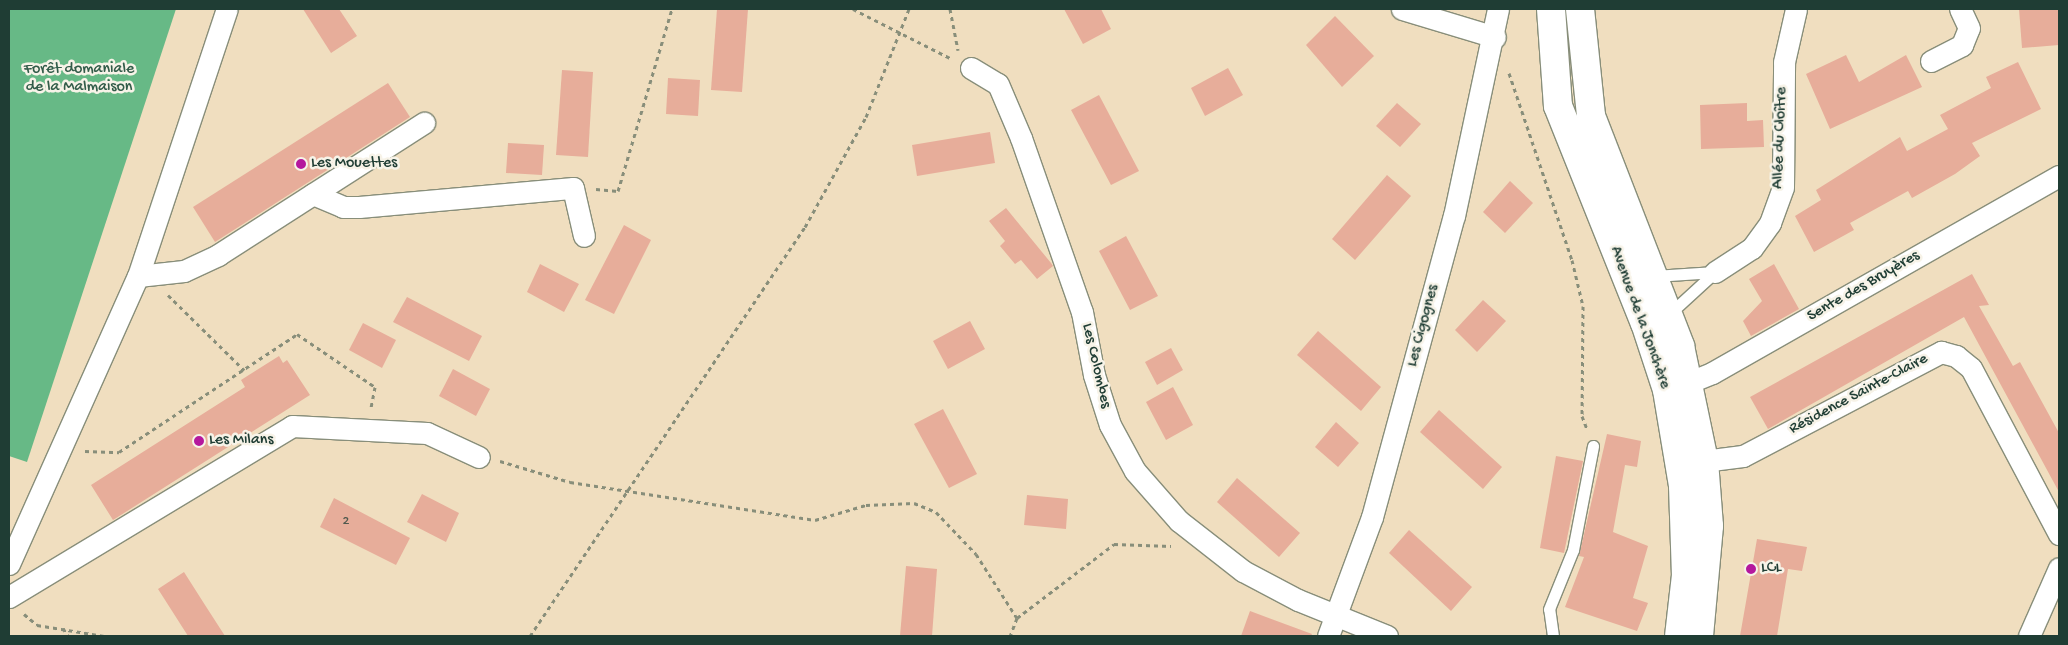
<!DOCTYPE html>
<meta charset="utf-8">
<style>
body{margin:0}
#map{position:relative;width:2068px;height:645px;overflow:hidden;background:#f0debf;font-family:"Gochi Hand",sans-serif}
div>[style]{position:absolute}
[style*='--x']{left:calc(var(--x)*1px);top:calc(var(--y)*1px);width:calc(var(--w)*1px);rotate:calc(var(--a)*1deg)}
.forest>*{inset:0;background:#67b986}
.building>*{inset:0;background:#e7ad9a}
.path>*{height:3px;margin-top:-1.5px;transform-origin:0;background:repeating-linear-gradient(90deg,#888e7a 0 4px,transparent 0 8px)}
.roads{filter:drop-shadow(1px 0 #888e7a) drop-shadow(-1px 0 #888e7a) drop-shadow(0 1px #888e7a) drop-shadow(0 -1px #888e7a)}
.lane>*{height:11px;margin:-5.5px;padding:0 5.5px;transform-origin:5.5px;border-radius:5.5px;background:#fff}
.street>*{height:21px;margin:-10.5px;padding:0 10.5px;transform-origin:10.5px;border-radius:10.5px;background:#fff}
.secondary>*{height:28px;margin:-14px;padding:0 14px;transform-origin:14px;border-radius:14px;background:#fff}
.dots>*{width:14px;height:14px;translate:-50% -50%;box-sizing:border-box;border:2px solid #f7f3e8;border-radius:50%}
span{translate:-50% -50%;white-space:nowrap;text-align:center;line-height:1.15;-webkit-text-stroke:5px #f7f3e8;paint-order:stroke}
.number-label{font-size:14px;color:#51594e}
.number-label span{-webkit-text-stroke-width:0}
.park-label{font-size:16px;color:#325c49}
.street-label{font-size:16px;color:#1f3d34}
.poi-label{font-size:16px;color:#1f3d34}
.left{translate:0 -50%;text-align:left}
.frame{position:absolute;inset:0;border:10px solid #1f3d34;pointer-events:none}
</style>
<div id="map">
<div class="forest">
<div style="clip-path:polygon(9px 9px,176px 9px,27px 462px,9px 456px)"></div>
</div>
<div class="building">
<div style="clip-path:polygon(303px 9px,339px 9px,357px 36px,331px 53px)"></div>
<div style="clip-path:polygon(717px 9px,748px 9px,742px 92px,711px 90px)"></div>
<div style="clip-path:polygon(1064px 9px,1101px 9px,1111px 29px,1083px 44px)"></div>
<div style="clip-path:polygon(2019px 9px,2059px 9px,2059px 45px,2022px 48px)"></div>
<div style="clip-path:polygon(1335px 16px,1374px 56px,1342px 87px,1306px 45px)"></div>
<div style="clip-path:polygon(1846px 55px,1859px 82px,1906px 55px,1922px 87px,1830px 129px,1806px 74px)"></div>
<div style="clip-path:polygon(2018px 62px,2041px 109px,1972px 143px,1980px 156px,1955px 174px,1912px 198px,1908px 191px,1850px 223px,1854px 230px,1814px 252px,1795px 216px,1821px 200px,1816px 190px,1900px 137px,1907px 151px,1948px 129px,1940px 115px,1991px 88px,1986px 77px)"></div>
<div style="clip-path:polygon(1228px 68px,1243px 95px,1205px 116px,1191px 88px)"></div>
<div style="clip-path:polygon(562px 70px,593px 72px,588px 157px,556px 155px)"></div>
<div style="clip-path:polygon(668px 78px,700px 80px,698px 116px,666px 114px)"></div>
<div style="clip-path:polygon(388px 83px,410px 117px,215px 242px,193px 207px)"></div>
<div style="clip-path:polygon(1099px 95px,1139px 171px,1111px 185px,1071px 110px)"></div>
<div style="clip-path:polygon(1397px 103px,1421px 124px,1400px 147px,1376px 126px)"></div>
<div style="clip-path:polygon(1747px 103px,1747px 121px,1763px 120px,1764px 147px,1701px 149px,1700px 105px)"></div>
<div style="clip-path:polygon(990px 132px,995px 163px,917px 176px,912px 145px)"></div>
<div style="clip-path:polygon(508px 143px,544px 145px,542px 175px,506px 173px)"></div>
<div style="clip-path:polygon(1387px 175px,1411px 196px,1355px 260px,1332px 239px)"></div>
<div style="clip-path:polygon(1510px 181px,1533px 203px,1505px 233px,1483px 212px)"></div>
<div style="clip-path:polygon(1006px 208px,1051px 263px,1053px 266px,1037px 279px,1021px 260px,1015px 264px,1000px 246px,1005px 241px,989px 221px)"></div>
<div style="clip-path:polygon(624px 225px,651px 240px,614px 314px,585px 300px)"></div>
<div style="clip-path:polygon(1126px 236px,1158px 296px,1130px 310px,1099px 251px)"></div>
<div style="clip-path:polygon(540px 264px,579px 284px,564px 312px,527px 292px)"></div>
<div style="clip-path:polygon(1774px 264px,1799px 309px,1751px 336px,1743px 321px,1762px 301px,1749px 279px)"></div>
<div style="clip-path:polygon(1972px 274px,1989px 305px,1979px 306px,2013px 366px,2020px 362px,2059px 433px,2059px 492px,1964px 317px,1768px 429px,1750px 397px)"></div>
<div style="clip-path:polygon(407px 297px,482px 336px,469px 361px,393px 322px)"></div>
<div style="clip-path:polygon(1483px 300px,1506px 321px,1477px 352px,1455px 330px)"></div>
<div style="clip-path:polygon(970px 321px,985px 349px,948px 369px,933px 341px)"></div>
<div style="clip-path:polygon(363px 323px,396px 340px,382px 368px,349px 350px)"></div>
<div style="clip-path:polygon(1318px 331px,1381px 387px,1361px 411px,1297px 355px)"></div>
<div style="clip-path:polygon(1171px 348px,1183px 370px,1157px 385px,1145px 362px)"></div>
<div style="clip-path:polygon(279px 356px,283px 363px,287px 360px,310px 395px,113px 520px,91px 485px,245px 387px,241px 380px)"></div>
<div style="clip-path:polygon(453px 369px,490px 389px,476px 416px,439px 396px)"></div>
<div style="clip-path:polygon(1173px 387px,1193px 425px,1166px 440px,1146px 402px)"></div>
<div style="clip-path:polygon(943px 409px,977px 474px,949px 488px,914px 424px)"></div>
<div style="clip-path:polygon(1439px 410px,1502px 467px,1483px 489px,1420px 432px)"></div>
<div style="clip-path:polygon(1336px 422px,1359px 443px,1338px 467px,1315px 447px)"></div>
<div style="clip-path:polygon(1607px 434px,1641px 441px,1637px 467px,1625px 465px,1613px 532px,1648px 546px,1633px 598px,1648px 603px,1637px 631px,1565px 607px,1584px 557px,1579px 556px)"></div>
<div style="clip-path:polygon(1556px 456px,1583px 461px,1564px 553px,1540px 548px)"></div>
<div style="clip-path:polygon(1237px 478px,1300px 533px,1279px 557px,1217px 502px)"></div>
<div style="clip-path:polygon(422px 494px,459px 513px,446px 542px,407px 522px)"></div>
<div style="clip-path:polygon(1027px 495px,1068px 499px,1066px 529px,1024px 525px)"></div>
<div style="clip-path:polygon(334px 498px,410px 538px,396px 565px,320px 527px)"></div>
<div style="clip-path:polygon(1409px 530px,1472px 587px,1451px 611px,1389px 553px)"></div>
<div style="clip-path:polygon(1757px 539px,1807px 547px,1802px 571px,1788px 569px,1777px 636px,1740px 636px)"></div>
<div style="clip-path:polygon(906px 566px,937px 569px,932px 636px,900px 636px)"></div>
<div style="clip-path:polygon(184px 572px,205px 605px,225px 636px,188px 636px,158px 589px)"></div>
<div style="clip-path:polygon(1250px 611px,1312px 634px,1311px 636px,1241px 636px)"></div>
</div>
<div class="path">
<div style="--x:853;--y:9;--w:109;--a:26.8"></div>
<div style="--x:950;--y:9;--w:42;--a:79"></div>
<div style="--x:1509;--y:73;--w:197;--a:71.4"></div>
<div style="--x:1572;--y:260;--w:47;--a:76.6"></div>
<div style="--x:1583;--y:306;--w:110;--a:90.5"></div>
<div style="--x:1582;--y:416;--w:14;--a:69"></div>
<div style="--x:596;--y:189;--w:22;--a:5"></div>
<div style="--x:618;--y:191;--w:190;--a:-73.5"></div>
<div style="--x:168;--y:295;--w:107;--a:44.6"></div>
<div style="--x:85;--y:451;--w:34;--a:2"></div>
<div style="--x:119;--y:452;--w:214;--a:-33.5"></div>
<div style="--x:297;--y:334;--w:94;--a:34.2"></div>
<div style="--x:375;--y:387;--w:21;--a:101"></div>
<div style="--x:500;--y:461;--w:73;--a:16.7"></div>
<div style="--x:570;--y:482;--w:248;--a:8.8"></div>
<div style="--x:815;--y:520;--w:53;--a:-16.4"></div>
<div style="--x:866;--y:505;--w:48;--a:-2.4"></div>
<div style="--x:914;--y:503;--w:24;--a:22"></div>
<div style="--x:936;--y:512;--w:58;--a:46.4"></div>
<div style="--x:976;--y:554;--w:76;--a:57.4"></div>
<div style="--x:1017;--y:618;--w:19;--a:111"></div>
<div style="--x:24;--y:614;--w:17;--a:40"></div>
<div style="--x:37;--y:625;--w:68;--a:9.3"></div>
<div style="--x:1017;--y:618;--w:122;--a:-37.3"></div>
<div style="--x:1114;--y:544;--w:57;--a:2"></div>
<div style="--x:63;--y:628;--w:9;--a:58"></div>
<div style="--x:530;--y:636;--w:493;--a:-56.1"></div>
<div style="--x:805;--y:227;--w:126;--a:-61"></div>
<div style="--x:866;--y:117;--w:116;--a:-68.3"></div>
</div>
<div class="roads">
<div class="lane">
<div style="--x:1654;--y:276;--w:61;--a:-3.8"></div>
<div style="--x:1715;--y:272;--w:64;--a:137.5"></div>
<div style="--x:1553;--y:636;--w:27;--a:-98"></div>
<div style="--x:1549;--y:609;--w:64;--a:-67.9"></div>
<div style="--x:1573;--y:550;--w:106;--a:-79.1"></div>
</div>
<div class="street">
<div style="--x:1402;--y:9;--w:97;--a:16.8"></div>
<div style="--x:1931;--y:61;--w:35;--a:-27"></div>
<div style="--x:1962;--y:45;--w:18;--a:-68"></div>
<div style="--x:1969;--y:28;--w:21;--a:-115"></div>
<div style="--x:971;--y:68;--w:31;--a:31"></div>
<div style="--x:998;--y:84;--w:59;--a:66.9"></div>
<div style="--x:1021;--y:138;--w:184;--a:70.7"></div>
<div style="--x:1082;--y:312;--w:64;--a:79.2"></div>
<div style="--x:1094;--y:375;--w:52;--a:72.3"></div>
<div style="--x:1110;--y:425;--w:52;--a:61.5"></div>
<div style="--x:1135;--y:471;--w:67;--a:48.7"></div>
<div style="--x:1179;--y:521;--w:81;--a:38"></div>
<div style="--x:1243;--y:571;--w:62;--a:27.8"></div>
<div style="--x:1298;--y:600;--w:96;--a:22"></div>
<div style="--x:313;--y:194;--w:33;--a:23"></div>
<div style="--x:343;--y:207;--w:16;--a:0"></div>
<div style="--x:359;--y:207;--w:215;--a:-5.1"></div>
<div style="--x:573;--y:188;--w:49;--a:77.1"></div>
<div style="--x:1715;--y:272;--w:44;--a:-33"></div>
<div style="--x:1752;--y:248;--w:31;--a:-54"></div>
<div style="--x:1770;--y:223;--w:38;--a:-70"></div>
<div style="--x:1783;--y:187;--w:125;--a:-89.5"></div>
<div style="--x:1784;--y:62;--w:54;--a:-77.2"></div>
<div style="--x:138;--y:276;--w:46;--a:-6.2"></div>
<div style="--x:184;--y:271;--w:38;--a:-25"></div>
<div style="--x:218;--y:255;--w:245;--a:-32.7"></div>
<div style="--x:1675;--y:388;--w:40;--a:-22"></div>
<div style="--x:1712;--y:373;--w:399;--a:-29.6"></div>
<div style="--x:1688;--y:463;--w:55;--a:-7.3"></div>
<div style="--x:1743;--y:456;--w:224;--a:-27.7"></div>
<div style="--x:1941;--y:352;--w:16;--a:15"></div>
<div style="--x:1956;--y:356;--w:19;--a:39"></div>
<div style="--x:1971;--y:368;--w:188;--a:62.1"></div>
<div style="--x:9;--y:564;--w:316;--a:-65.9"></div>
<div style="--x:138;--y:276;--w:281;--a:-71.6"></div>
<div style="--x:9;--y:597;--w:331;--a:-31.1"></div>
<div style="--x:292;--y:426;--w:135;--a:3"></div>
<div style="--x:427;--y:433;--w:57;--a:24.8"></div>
<div style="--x:1328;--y:636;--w:127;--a:-69.7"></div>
<div style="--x:1372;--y:517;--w:312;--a:-74.8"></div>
<div style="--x:1454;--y:216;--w:212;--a:-78"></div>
<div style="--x:2029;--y:636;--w:74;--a:-66.2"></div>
</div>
<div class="secondary">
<div style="--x:1551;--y:9;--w:97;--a:85.9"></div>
<div style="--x:1558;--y:106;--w:234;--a:68.2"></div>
<div style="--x:1645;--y:323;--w:71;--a:71.8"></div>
<div style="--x:1667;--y:390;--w:97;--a:80.5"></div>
<div style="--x:1683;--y:486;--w:89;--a:88.1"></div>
<div style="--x:1686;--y:575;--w:61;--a:96.5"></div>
<div style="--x:1580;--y:9;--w:108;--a:84.1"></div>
<div style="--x:1591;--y:116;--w:247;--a:68.8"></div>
<div style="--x:1680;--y:346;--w:117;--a:78.2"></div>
<div style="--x:1704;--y:461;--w:65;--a:85.6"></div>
<div style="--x:1709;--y:526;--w:110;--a:95.2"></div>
</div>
</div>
<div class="dots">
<div style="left:301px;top:164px;background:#b5179e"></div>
<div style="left:199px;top:441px;background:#b5179e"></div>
<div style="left:1751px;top:569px;background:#b5179e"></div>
</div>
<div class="number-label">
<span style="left:346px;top:522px">2</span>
</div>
<div class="park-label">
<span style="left:79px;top:79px">Forêt domaniale<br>de la Malmaison</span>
</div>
<div class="street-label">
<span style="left:1781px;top:138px;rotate:-88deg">Allée du Cloître</span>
<span style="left:1864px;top:287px;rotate:-30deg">Sente des Bruyères</span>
<span style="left:1639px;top:318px;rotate:70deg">Avenue de la Jonchère</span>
<span style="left:1424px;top:326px;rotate:-75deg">Les Cigognes</span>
<span style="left:1095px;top:366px;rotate:77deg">Les Colombes</span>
<span style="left:1859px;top:395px;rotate:-28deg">Résidence Sainte-Claire</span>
</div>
<div class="poi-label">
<span class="left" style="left:311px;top:164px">Les Mouettes</span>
<span class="left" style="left:209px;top:441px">Les Milans</span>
<span class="left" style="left:1761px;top:569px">LCL</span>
</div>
<div class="frame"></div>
</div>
